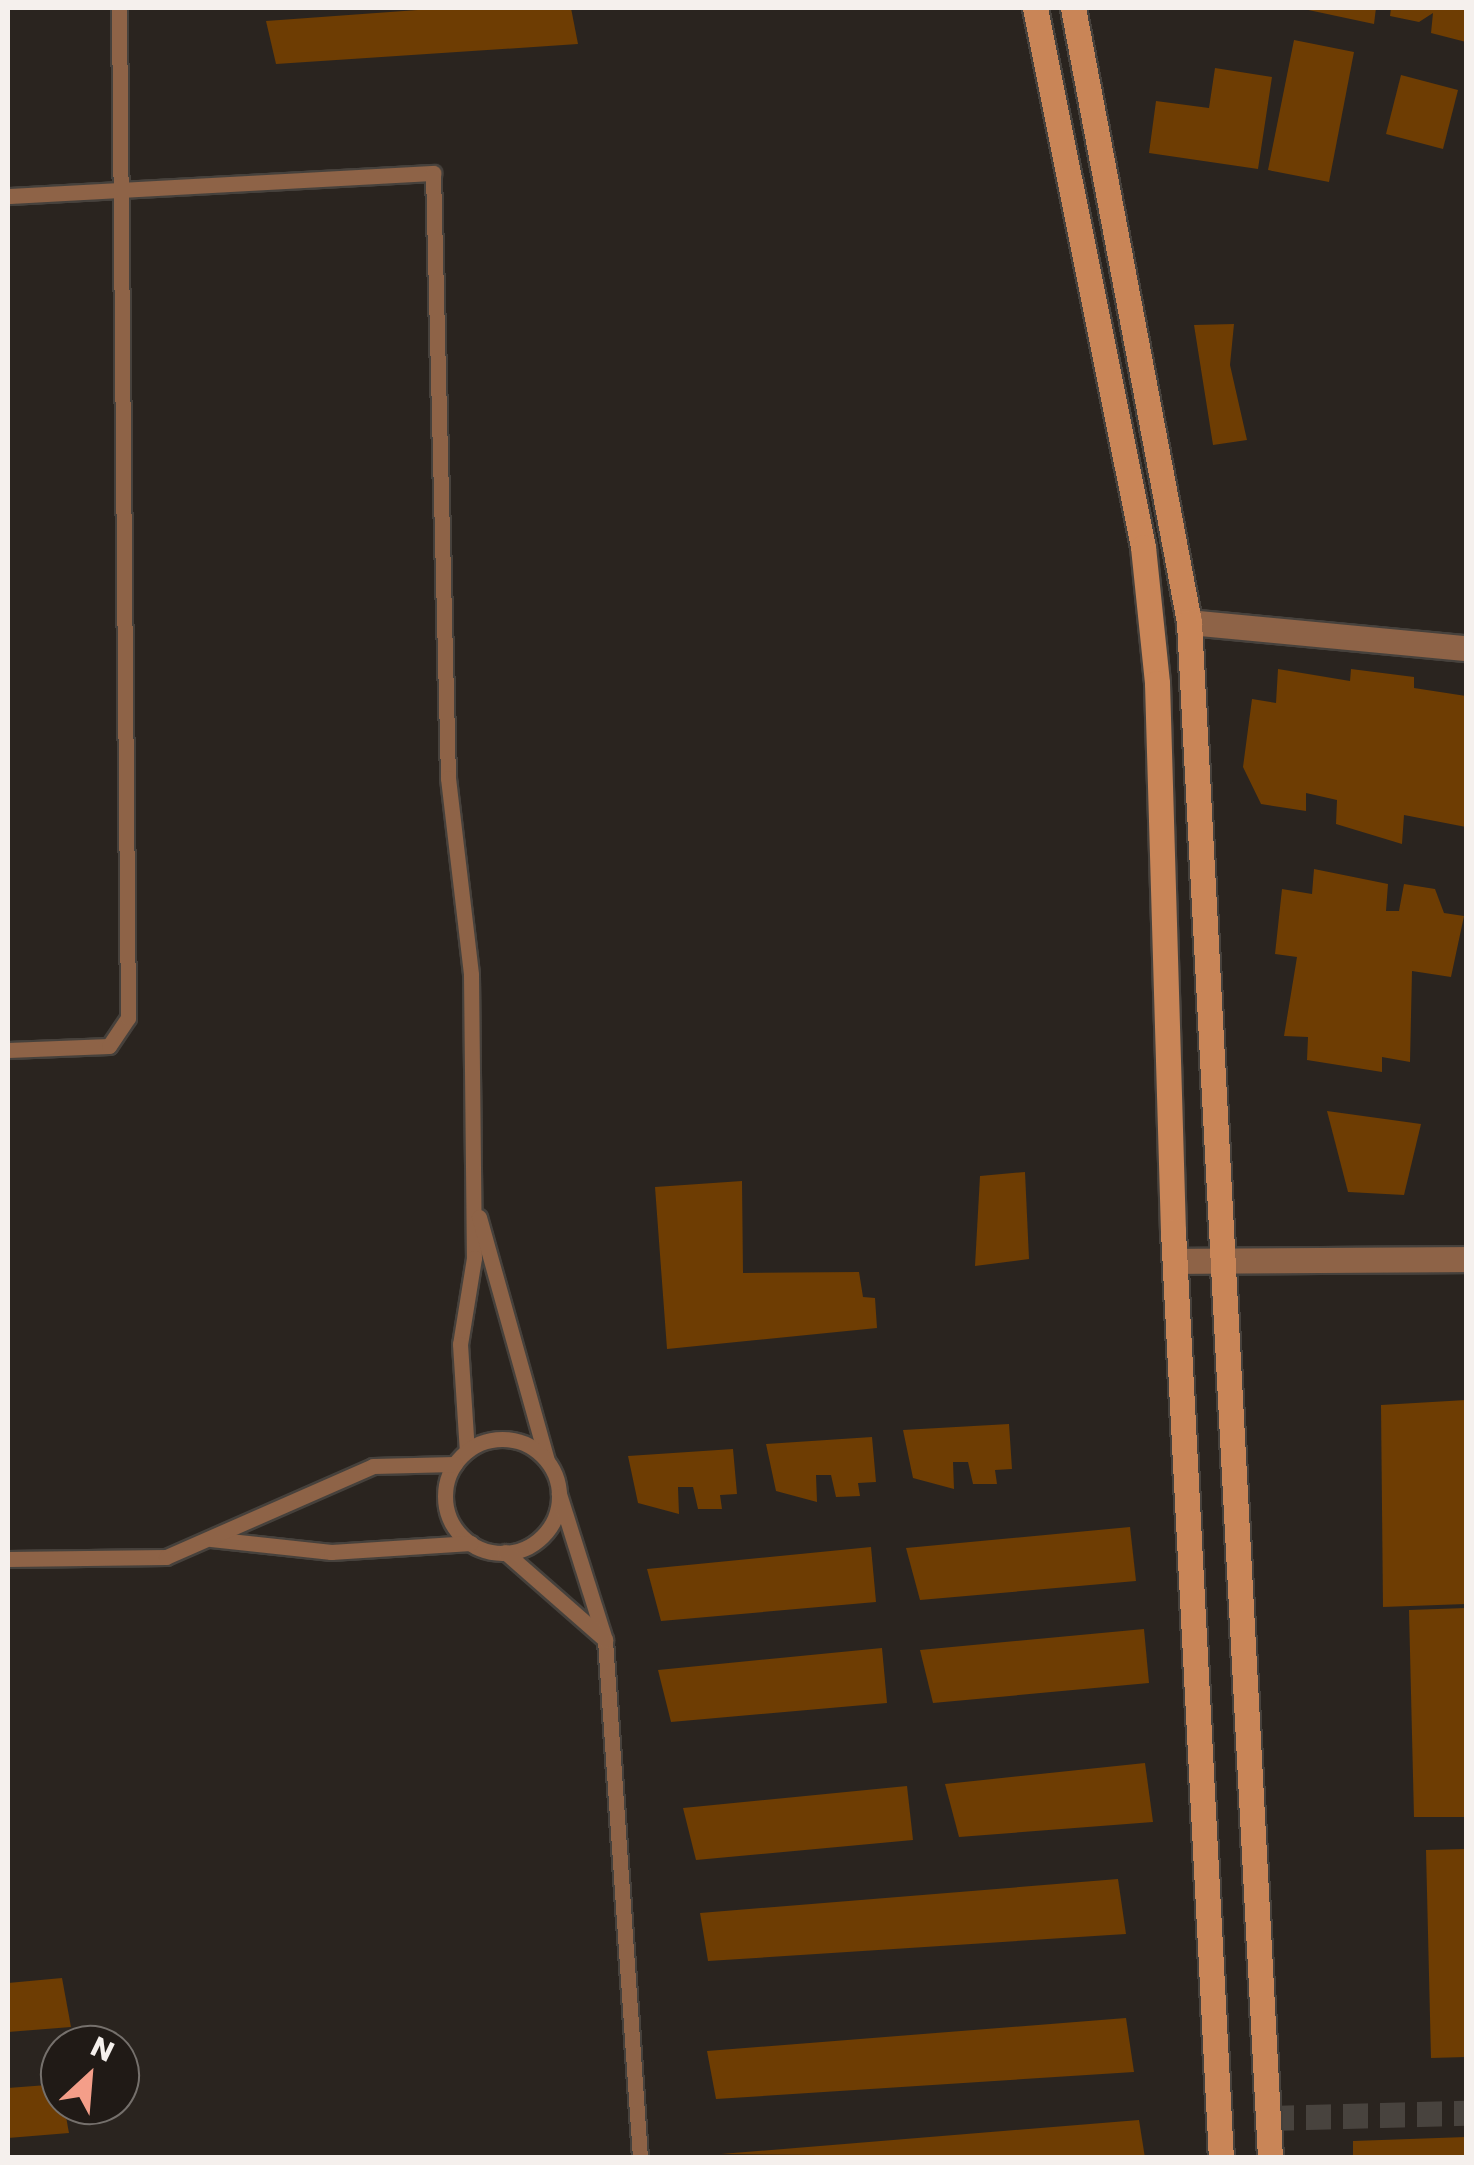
<!DOCTYPE html>
<style>
body{margin:0}
#map{position:relative;width:1474px;height:2165px;overflow:hidden;background:#2a241f;font-family:Poppins,sans-serif}
div>[style]{position:absolute}
[style*='--x']{left:calc(var(--x)*1px);top:calc(var(--y)*1px);width:calc(var(--w)*1px);rotate:calc(var(--a)*1deg)}
.building>*{inset:0;background:#6e3d03}
.minor-tunnel>*{height:25px;margin-top:-12.5px;transform-origin:0;background:repeating-linear-gradient(90deg,#48433e 0 25px,transparent 0 37px)}
.roads{filter:drop-shadow(2px 0 #46413c) drop-shadow(-2px 0 #46413c) drop-shadow(0 2px #46413c) drop-shadow(0 -2px #46413c)}
.service>*{height:15px;margin:-7.5px;padding:0 7.5px;transform-origin:7.5px;border-radius:7.5px;background:#8e6347}
.service>.ring{margin:-7.5px;padding:0;box-sizing:content-box;background:none;border:15px solid #8e6347;border-radius:50%}
.minor>*{height:25px;margin:-12.5px;padding:0 12.5px;transform-origin:12.5px;border-radius:12.5px;background:#8e6347}
.secondary>*{height:25px;margin:-12.5px;padding:0 12.5px;transform-origin:12.5px;border-radius:12.5px;background:#c98557}
span{translate:-50% -50%;white-space:nowrap;text-align:center;line-height:1.15;-webkit-text-stroke:10px #201a16;paint-order:stroke}
.frame{position:absolute;inset:0;border:10px solid #f5f0ed;pointer-events:none}
.north{position:absolute;left:40px;top:2025px;width:100px;height:100px;box-sizing:border-box;background:#201a16;border:2px solid #75706c;border-radius:50%;rotate:26deg;font-size:28px;font-weight:700;line-height:40px;text-align:center;color:#f5f0ed}
.north::after{content:'';display:block;margin:auto;width:35px;height:45px;background:#f49e89;clip-path:polygon(50% 0,100% 100%,50% 72%,0 100%)}
</style>
<div id="map">
<div class="building">
<div style="clip-path:polygon(445px 8px,571px 8px,578px 44px,276px 64px,266px 21px)"></div>
<div style="clip-path:polygon(1299px 8px,1376px 8px,1374px 24px)"></div>
<div style="clip-path:polygon(1391px 8px,1466px 8px,1466px 42px,1431px 33px,1433px 13px,1419px 22px,1390px 16px)"></div>
<div style="clip-path:polygon(1294px 40px,1354px 52px,1329px 182px,1268px 170px)"></div>
<div style="clip-path:polygon(1215px 68px,1272px 77px,1258px 169px,1149px 153px,1156px 101px,1209px 108px)"></div>
<div style="clip-path:polygon(1401px 75px,1458px 90px,1443px 149px,1386px 134px)"></div>
<div style="clip-path:polygon(1234px 324px,1230px 365px,1247px 440px,1213px 445px,1194px 325px)"></div>
<div style="clip-path:polygon(1278px 669px,1350px 681px,1351px 669px,1414px 677px,1414px 688px,1466px 696px,1466px 827px,1404px 815px,1402px 844px,1336px 824px,1337px 800px,1306px 793px,1306px 811px,1261px 804px,1243px 767px,1252px 699px,1276px 703px)"></div>
<div style="clip-path:polygon(1314px 869px,1388px 884px,1386px 911px,1399px 911px,1404px 884px,1435px 889px,1444px 913px,1464px 916px,1451px 977px,1412px 971px,1410px 1062px,1382px 1057px,1382px 1072px,1307px 1060px,1308px 1037px,1284px 1036px,1297px 957px,1275px 954px,1282px 889px,1312px 894px)"></div>
<div style="clip-path:polygon(1327px 1111px,1421px 1124px,1404px 1195px,1348px 1192px)"></div>
<div style="clip-path:polygon(1025px 1172px,1029px 1259px,975px 1266px,980px 1176px)"></div>
<div style="clip-path:polygon(742px 1181px,743px 1273px,859px 1272px,863px 1297px,875px 1298px,877px 1328px,667px 1349px,655px 1187px)"></div>
<div style="clip-path:polygon(1466px 1400px,1466px 1604px,1383px 1607px,1381px 1405px)"></div>
<div style="clip-path:polygon(1009px 1424px,1012px 1469px,995px 1470px,997px 1484px,973px 1484px,968px 1462px,953px 1462px,954px 1489px,913px 1478px,903px 1430px)"></div>
<div style="clip-path:polygon(872px 1437px,876px 1482px,858px 1483px,860px 1496px,836px 1497px,831px 1475px,816px 1475px,817px 1502px,776px 1491px,766px 1444px)"></div>
<div style="clip-path:polygon(733px 1449px,737px 1494px,720px 1495px,722px 1509px,698px 1509px,693px 1487px,678px 1487px,679px 1514px,638px 1503px,628px 1456px)"></div>
<div style="clip-path:polygon(1130px 1527px,1136px 1581px,920px 1600px,906px 1548px)"></div>
<div style="clip-path:polygon(871px 1547px,876px 1602px,661px 1621px,647px 1569px)"></div>
<div style="clip-path:polygon(1466px 1608px,1466px 1817px,1414px 1817px,1409px 1610px)"></div>
<div style="clip-path:polygon(1144px 1629px,1149px 1683px,933px 1703px,920px 1650px)"></div>
<div style="clip-path:polygon(882px 1648px,887px 1703px,671px 1722px,658px 1670px)"></div>
<div style="clip-path:polygon(1145px 1763px,1153px 1822px,959px 1837px,945px 1784px)"></div>
<div style="clip-path:polygon(907px 1786px,913px 1840px,696px 1860px,683px 1808px)"></div>
<div style="clip-path:polygon(1466px 1849px,1466px 2057px,1431px 2058px,1426px 1850px)"></div>
<div style="clip-path:polygon(1118px 1879px,1126px 1934px,708px 1961px,700px 1913px)"></div>
<div style="clip-path:polygon(62px 1978px,71px 2027px,8px 2032px,8px 1983px)"></div>
<div style="clip-path:polygon(1126px 2018px,1134px 2072px,716px 2099px,707px 2051px)"></div>
<div style="clip-path:polygon(60px 2084px,69px 2133px,8px 2138px,8px 2088px)"></div>
<div style="clip-path:polygon(1139px 2120px,1145px 2158px,721px 2154px)"></div>
<div style="clip-path:polygon(1466px 2137px,1466px 2158px,1353px 2158px,1353px 2141px)"></div>
</div>
<div class="minor-tunnel">
<div style="--x:1269;--y:2118;--w:197;--a:-1.5"></div>
</div>
<div class="roads">
<div class="service">
<div style="--x:8;--y:196;--w:426;--a:-3.1"></div>
<div style="--x:433;--y:173;--w:605;--a:88.58"></div>
<div style="--x:448;--y:778;--w:198;--a:83.3"></div>
<div style="--x:471;--y:975;--w:283;--a:89.4"></div>
<div style="--x:474;--y:1258;--w:87;--a:99.2"></div>
<div style="--x:460;--y:1344;--w:107;--a:86.3"></div>
<div style="--x:8;--y:1050;--w:101;--a:-2.3"></div>
<div style="--x:109;--y:1046;--w:34;--a:-56"></div>
<div style="--x:128;--y:1018;--w:1010;--a:-90.51"></div>
<div style="--x:479;--y:1217;--w:252;--a:74.4"></div>
<div class="ring" style="left:445px;top:1439px;width:99px;height:99px"></div>
<div style="--x:559;--y:1494;--w:153;--a:72.5"></div>
<div style="--x:605;--y:1640;--w:519;--a:86.13"></div>
<div style="--x:211;--y:1539;--w:121;--a:6.2"></div>
<div style="--x:331;--y:1552;--w:140;--a:-3.7"></div>
<div style="--x:505;--y:1552;--w:133;--a:41.3"></div>
<div style="--x:8;--y:1559;--w:158;--a:-0.7"></div>
<div style="--x:166;--y:1557;--w:226;--a:-23.7"></div>
<div style="--x:373;--y:1466;--w:82;--a:-1.4"></div>
</div>
<div class="minor">
<div style="--x:1189;--y:622;--w:278;--a:5.4"></div>
<div style="--x:1175;--y:1261;--w:291;--a:-0.4"></div>
</div>
<div class="secondary">
<div style="--x:1035;--y:8;--w:550;--a:78.67"></div>
<div style="--x:1143;--y:547;--w:137;--a:84.1"></div>
<div style="--x:1157;--y:683;--w:548;--a:88.33"></div>
<div style="--x:1173;--y:1231;--w:928;--a:87.04"></div>
<div style="--x:1073;--y:8;--w:625;--a:79.3"></div>
<div style="--x:1189;--y:622;--w:1538;--a:86.98"></div>
</div>
</div>
<div class="frame"></div>
<div class="north">N</div>
</div>
